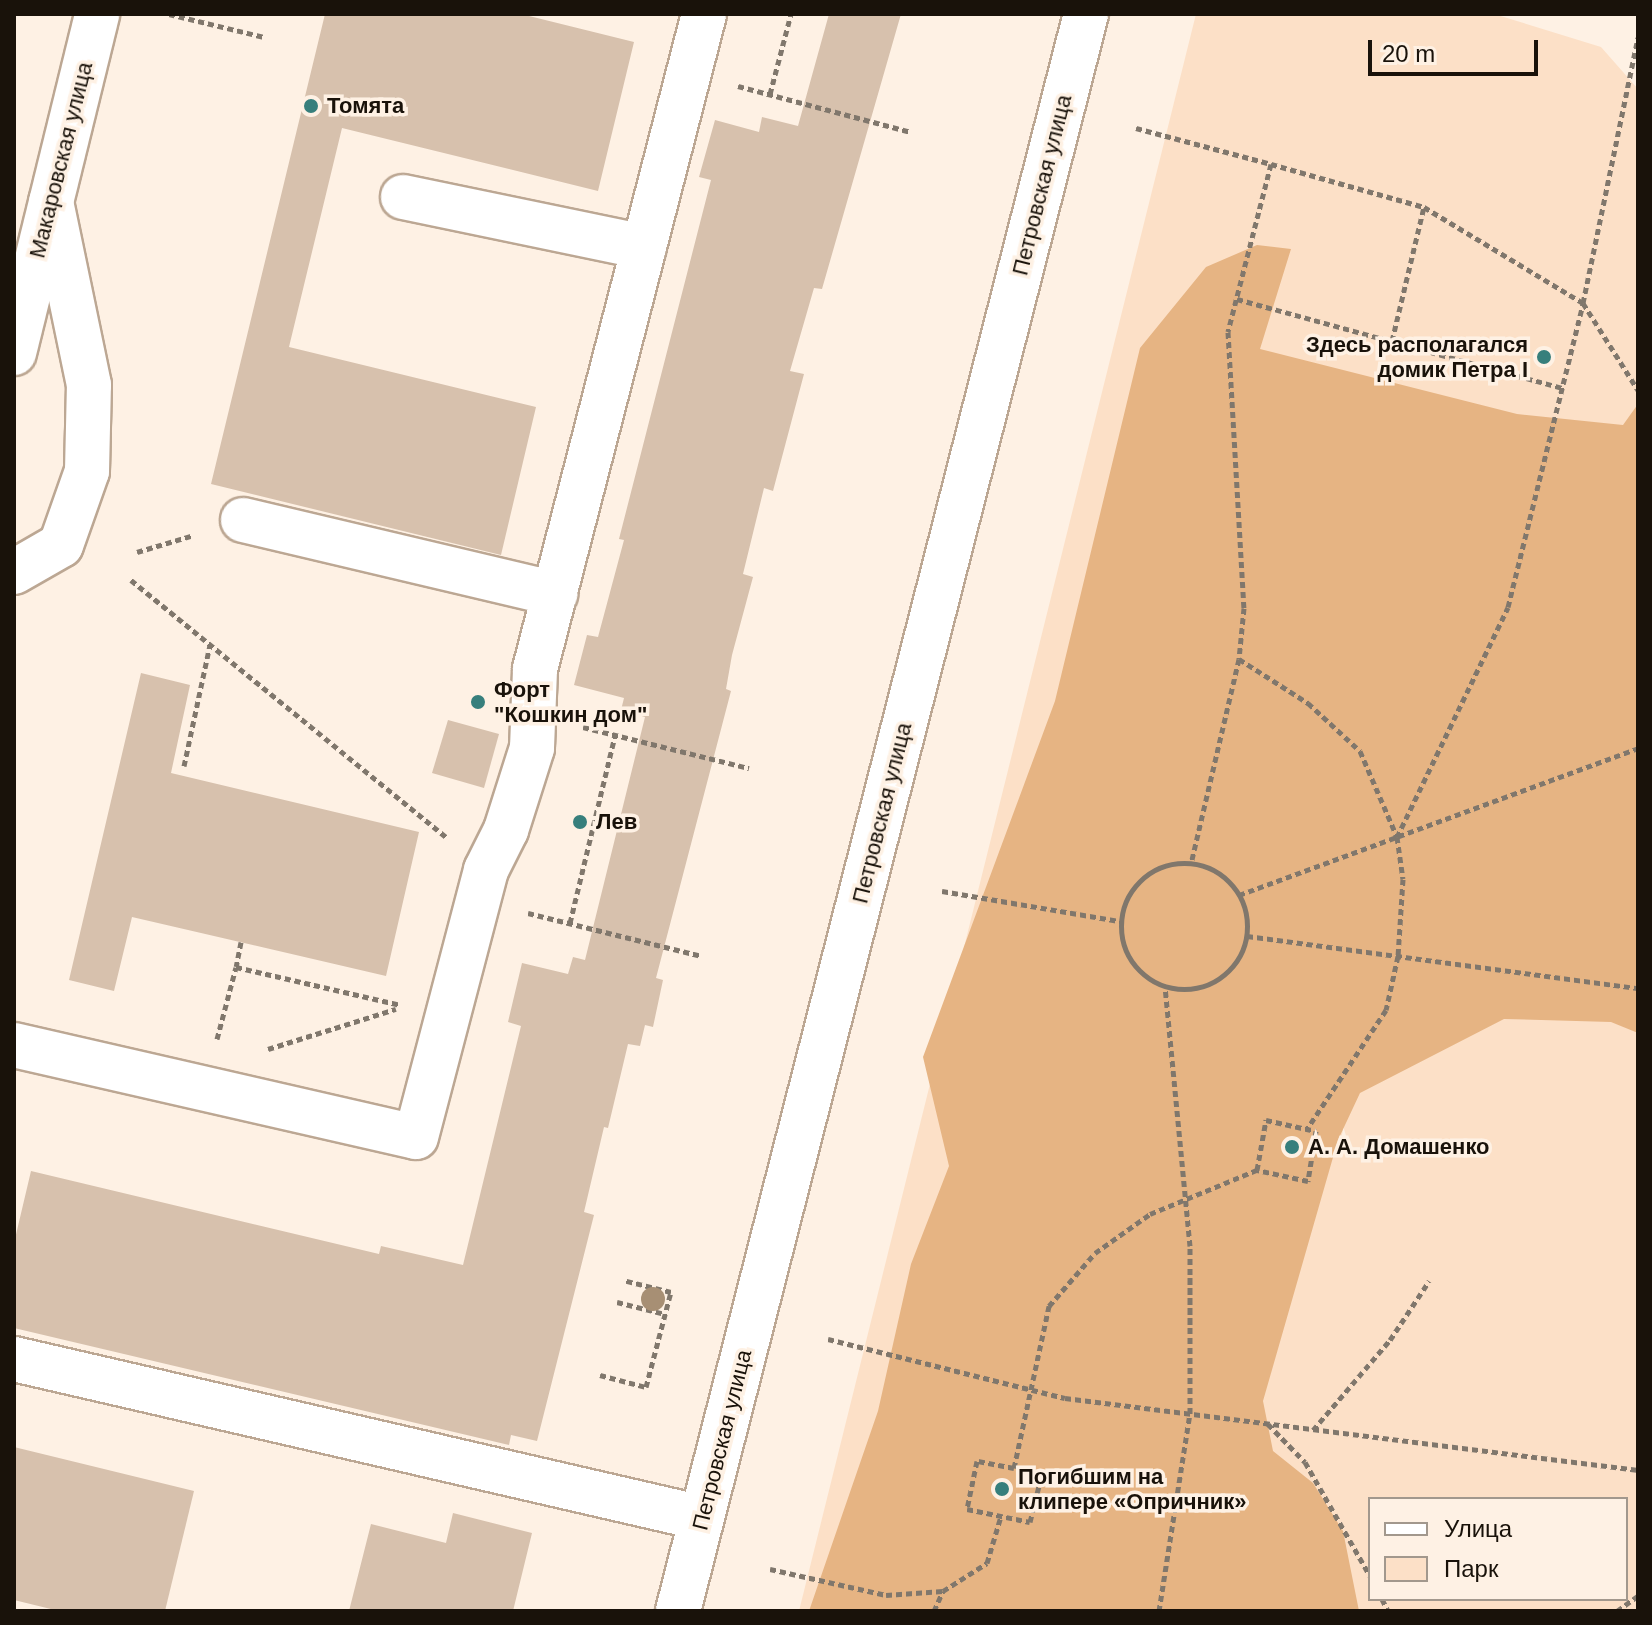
<!DOCTYPE html>
<meta charset="utf-8">
<style>
body{margin:0}
#map{position:relative;width:1652px;height:1625px;overflow:hidden;background:#fef1e4;font-family:Arial,sans-serif}
div>[style]{position:absolute}
[style*='--x']{left:calc(var(--x)*1px);top:calc(var(--y)*1px);width:calc(var(--w)*1px);rotate:calc(var(--a)*1deg)}
.green>*{inset:0;background:#fce0c7}
.forest>*{inset:0;background:#e6b483}
.building>*{inset:0;background:#d7c1ad}
.path>*{height:5px;margin-top:-2.5px;transform-origin:0;background:repeating-linear-gradient(90deg,#80776c 0 6px,transparent 0 10px)}
.path>.ring{margin:-2.5px;padding:0;box-sizing:content-box;background:none;border:5px solid #80776c;border-radius:50%}
.roads{filter:drop-shadow(2px 0 #bca793) drop-shadow(-2px 0 #bca793) drop-shadow(0 2px #bca793) drop-shadow(0 -2px #bca793)}
.minor>*{height:44px;margin:-22px;padding:0 22px;transform-origin:22px;border-radius:22px;background:#fff}
.trees>*{width:24px;height:24px;margin:-12px;border-radius:50%;background:#a78f74}
.dots>*{width:22px;height:22px;translate:-50% -50%;box-sizing:border-box;border:4px solid #fef1e4;border-radius:50%}
span{translate:-50% -50%;white-space:nowrap;text-align:center;line-height:1.15;-webkit-text-stroke:7px #fef1e4;paint-order:stroke}
.poi-label{font-size:22px;color:#19120a;font-weight:700}
.left{translate:0 -50%;text-align:left}
.right{translate:-100% -50%;text-align:right}
.street-label{font-size:22px;color:#19120a}
.frame{position:absolute;inset:0;border:16px solid #19120a;pointer-events:none}
.legend{position:absolute;left:1368px;top:1497px;width:260px;height:104px;box-sizing:border-box;background:#fef1e4;border:2px solid #a2988d;margin:0;padding:10px 14px;list-style:none;font-size:24px;color:#19120a}
.legend li{display:flex;align-items:center;gap:16px;height:40px}
.legend b{width:40px;border:2px solid #a2988d}
.scale{position:absolute;left:1368px;top:40px;width:170px;height:36px;box-sizing:border-box;border:4px solid #19120a;border-top:0;padding-left:10px;font-size:24px;line-height:28px;white-space:nowrap;color:#19120a;-webkit-text-stroke:6px #fef1e4;paint-order:stroke}
</style>
<div id="map">
<div class="green">
<div style="clip-path:polygon(evenodd,1196px 14px,1494px 14px,1601px 47px,1638px 89px,1638px 1611px,799px 1611px,1196px 14px,1370px 1499px,1626px 1499px,1626px 1599px,1370px 1599px,1370px 1499px)"></div>
</div>
<div class="forest">
<div style="clip-path:polygon(1257px 245px,1291px 249px,1260px 349px,1517px 414px,1623px 425px,1638px 404px,1638px 1033px,1611px 1022px,1504px 1019px,1360px 1093px,1338px 1140px,1263px 1401px,1273px 1451px,1313px 1483px,1343px 1531px,1359px 1611px,809px 1611px,878px 1411px,911px 1264px,949px 1166px,923px 1057px,1055px 701px,1140px 348px,1206px 267px)"></div>
</div>
<div class="building">
<div style="clip-path:polygon(325px 14px,521px 14px,634px 42px,598px 191px,342px 128px,289px 347px,536px 407px,501px 555px,211px 484px)"></div>
<div style="clip-path:polygon(829px 14px,901px 14px,822px 289px,814px 288px,790px 371px,804px 374px,773px 491px,764px 488px,743px 574px,753px 577px,732px 655px,726px 689px,731px 691px,656px 978px,663px 980px,653px 1027px,645px 1025px,640px 1046px,628px 1044px,608px 1128px,604px 1127px,584px 1212px,594px 1215px,537px 1441px,511px 1435px,509px 1445px,14px 1328px,14px 1243px,31px 1171px,379px 1254px,381px 1246px,463px 1265px,521px 1026px,508px 1022px,522px 963px,568px 974px,573px 957px,585px 960px,645px 717px,621px 710px,624px 698px,574px 685px,587px 635px,598px 637px,624px 540px,619px 539px,711px 180px,699px 177px,715px 120px,759px 132px,762px 117px,798px 126px)"></div>
<div style="clip-path:polygon(141px 673px,190px 685px,171px 773px,419px 832px,386px 976px,132px 917px,114px 991px,69px 980px)"></div>
<div style="clip-path:polygon(448px 720px,499px 734px,484px 788px,432px 773px)"></div>
<div style="clip-path:polygon(14px 1447px,194px 1491px,165px 1611px,59px 1611px,14px 1600px)"></div>
<div style="clip-path:polygon(453px 1513px,532px 1533px,513px 1611px,349px 1611px,371px 1524px,446px 1543px)"></div>
</div>
<div class="path">
<div style="--x:169;--y:14;--w:98;--a:13.6"></div>
<div style="--x:738;--y:86;--w:179;--a:14.9"></div>
<div style="--x:770;--y:94;--w:83;--a:-75.3"></div>
<div style="--x:1136;--y:128;--w:140;--a:14.9"></div>
<div style="--x:1271;--y:164;--w:173;--a:104.4"></div>
<div style="--x:1228;--y:332;--w:276;--a:86.7"></div>
<div style="--x:1244;--y:608;--w:51;--a:95.6"></div>
<div style="--x:1239;--y:659;--w:210;--a:103.2"></div>
<div style="--x:1271;--y:164;--w:159;--a:15.7"></div>
<div style="--x:1424;--y:207;--w:186;--a:31.1"></div>
<div style="--x:1583;--y:303;--w:103;--a:57.7"></div>
<div style="--x:1237;--y:299;--w:338;--a:15.3"></div>
<div style="--x:1392;--y:341;--w:138;--a:-76.6"></div>
<div style="--x:137;--y:552;--w:59;--a:-16.6"></div>
<div style="--x:131;--y:580;--w:407;--a:39.2"></div>
<div style="--x:1239;--y:659;--w:82;--a:32.5"></div>
<div style="--x:1308;--y:703;--w:71;--a:42.7"></div>
<div style="--x:1360;--y:751;--w:94;--a:66.7"></div>
<div style="--x:1397;--y:837;--w:42;--a:81.9"></div>
<div style="--x:1403;--y:879;--w:77;--a:93.7"></div>
<div style="--x:1398;--y:956;--w:55;--a:102.5"></div>
<div style="--x:1386;--y:1010;--w:143;--a:123.6"></div>
<div style="--x:583;--y:727;--w:171;--a:13.9"></div>
<div style="--x:184;--y:766;--w:124;--a:-77.9"></div>
<div style="--x:1397;--y:837;--w:255;--a:-64.2"></div>
<div style="--x:1508;--y:607;--w:313;--a:-76.1"></div>
<div style="--x:1583;--y:303;--w:271;--a:-78.3"></div>
<div class="ring" style="left:1121px;top:863px;width:121px;height:121px"></div>
<div style="--x:942;--y:891;--w:181;--a:9.6"></div>
<div style="--x:1239;--y:895;--w:425;--a:-20.2"></div>
<div style="--x:528;--y:913;--w:179;--a:13.9"></div>
<div style="--x:570;--y:923;--w:193;--a:-76.5"></div>
<div style="--x:1247;--y:936;--w:394;--a:7.6"></div>
<div style="--x:241;--y:942;--w:25;--a:101"></div>
<div style="--x:236;--y:967;--w:168;--a:13"></div>
<div style="--x:217;--y:1039;--w:74;--a:-75.2"></div>
<div style="--x:268;--y:1049;--w:134;--a:-17.4"></div>
<div style="--x:617;--y:1302;--w:49;--a:14"></div>
<div style="--x:828;--y:1339;--w:244;--a:14"></div>
<div style="--x:1065;--y:1398;--w:578;--a:7.16"></div>
<div style="--x:600;--y:1375;--w:48;--a:14.6"></div>
<div style="--x:646;--y:1387;--w:98;--a:-75.3"></div>
<div style="--x:671;--y:1292;--w:49;--a:-166"></div>
<div style="--x:1268;--y:1424;--w:53;--a:45.8"></div>
<div style="--x:1305;--y:1462;--w:131;--a:60.3"></div>
<div style="--x:1313;--y:1430;--w:118;--a:-49.5"></div>
<div style="--x:1390;--y:1340;--w:71;--a:-56.5"></div>
<div style="--x:1014;--y:1468;--w:38;--a:-169"></div>
<div style="--x:977;--y:1461;--w:49;--a:101.8"></div>
<div style="--x:967;--y:1509;--w:64;--a:11.7"></div>
<div style="--x:1030;--y:1522;--w:49;--a:-76"></div>
<div style="--x:1042;--y:1474;--w:29;--a:-168"></div>
<div style="--x:1014;--y:1468;--w:166;--a:-77.8"></div>
<div style="--x:1049;--y:1306;--w:70;--a:-49"></div>
<div style="--x:1095;--y:1253;--w:67;--a:-35.3"></div>
<div style="--x:1150;--y:1214;--w:116;--a:-22.4"></div>
<div style="--x:1257;--y:1170;--w:51;--a:-79.8"></div>
<div style="--x:1266;--y:1120;--w:51;--a:12.4"></div>
<div style="--x:1316;--y:1131;--w:51;--a:99.1"></div>
<div style="--x:1308;--y:1181;--w:52;--a:-167.8"></div>
<div style="--x:770;--y:1569;--w:119;--a:12.6"></div>
<div style="--x:886;--y:1595;--w:57;--a:-4"></div>
<div style="--x:943;--y:1591;--w:52;--a:-32.5"></div>
<div style="--x:987;--y:1563;--w:49;--a:-73.4"></div>
<div style="--x:1382;--y:1599;--w:13;--a:63"></div>
<div style="--x:934;--y:1611;--w:22;--a:-66"></div>
<div style="--x:1159;--y:1611;--w:199;--a:-81.1"></div>
<div style="--x:1190;--y:1414;--w:168;--a:-90"></div>
<div style="--x:1190;--y:1246;--w:260;--a:-95.5"></div>
<div style="--x:1617;--y:1611;--w:26;--a:-36"></div>
</div>
<div class="roads">
<div class="minor">
<div style="--x:403;--y:197;--w:246;--a:11.7"></div>
<div style="--x:14;--y:353;--w:349;--a:-76.2"></div>
<div style="--x:243;--y:520;--w:321;--a:13.3"></div>
<div style="--x:14;--y:572;--w:54;--a:-29.9"></div>
<div style="--x:61;--y:545;--w:78;--a:-70.6"></div>
<div style="--x:87;--y:471;--w:86;--a:-88.7"></div>
<div style="--x:89;--y:385;--w:187;--a:-101.7"></div>
<div style="--x:14;--y:1045;--w:412;--a:12.9"></div>
<div style="--x:416;--y:1137;--w:276;--a:-75.3"></div>
<div style="--x:486;--y:870;--w:45;--a:-63.4"></div>
<div style="--x:506;--y:830;--w:86;--a:-72.4"></div>
<div style="--x:532;--y:748;--w:79;--a:-87.8"></div>
<div style="--x:535;--y:669;--w:676;--a:-75.53"></div>
<div style="--x:14;--y:1359;--w:706;--a:13.01"></div>
<div style="--x:678;--y:1611;--w:1648;--a:-75.67"></div>
</div>
</div>
<div class="trees">
<div style="left:653px;top:1299px"></div>
</div>
<div class="dots">
<div style="left:311px;top:106px;background:#377f7c"></div>
<div style="left:1544px;top:357px;background:#377f7c"></div>
<div style="left:478px;top:702px;background:#377f7c"></div>
<div style="left:580px;top:822px;background:#377f7c"></div>
<div style="left:1292px;top:1147px;background:#377f7c"></div>
<div style="left:1002px;top:1489px;background:#377f7c"></div>
</div>
<div class="poi-label">
<span class="left" style="left:327px;top:106px">Томята</span>
<span class="right" style="left:1528px;top:357px">Здесь располагался<br>домик Петра I</span>
<span class="left" style="left:494px;top:702px">Форт<br>"Кошкин дом"</span>
<span class="left" style="left:596px;top:822px">Лев</span>
<span class="left" style="left:1308px;top:1147px">А. А. Домашенко</span>
<span class="left" style="left:1018px;top:1489px">Погибшим на<br>клипере «Опричник»</span>
</div>
<div class="street-label">
<span style="left:61px;top:160px;rotate:-76deg">Макаровская улица</span>
<span style="left:1042px;top:185px;rotate:-76deg">Петровская улица</span>
<span style="left:882px;top:813px;rotate:-76deg">Петровская улица</span>
<span style="left:722px;top:1440px;rotate:-76deg">Петровская улица</span>
</div>
<div class="frame"></div>
<ul class="legend">
<li><b style="height:10px;background:#fff"></b>Улица</li>
<li><b style="height:22px;background:#fce0c7"></b>Парк</li>
</ul>
<div class="scale">20 m</div>
</div>
